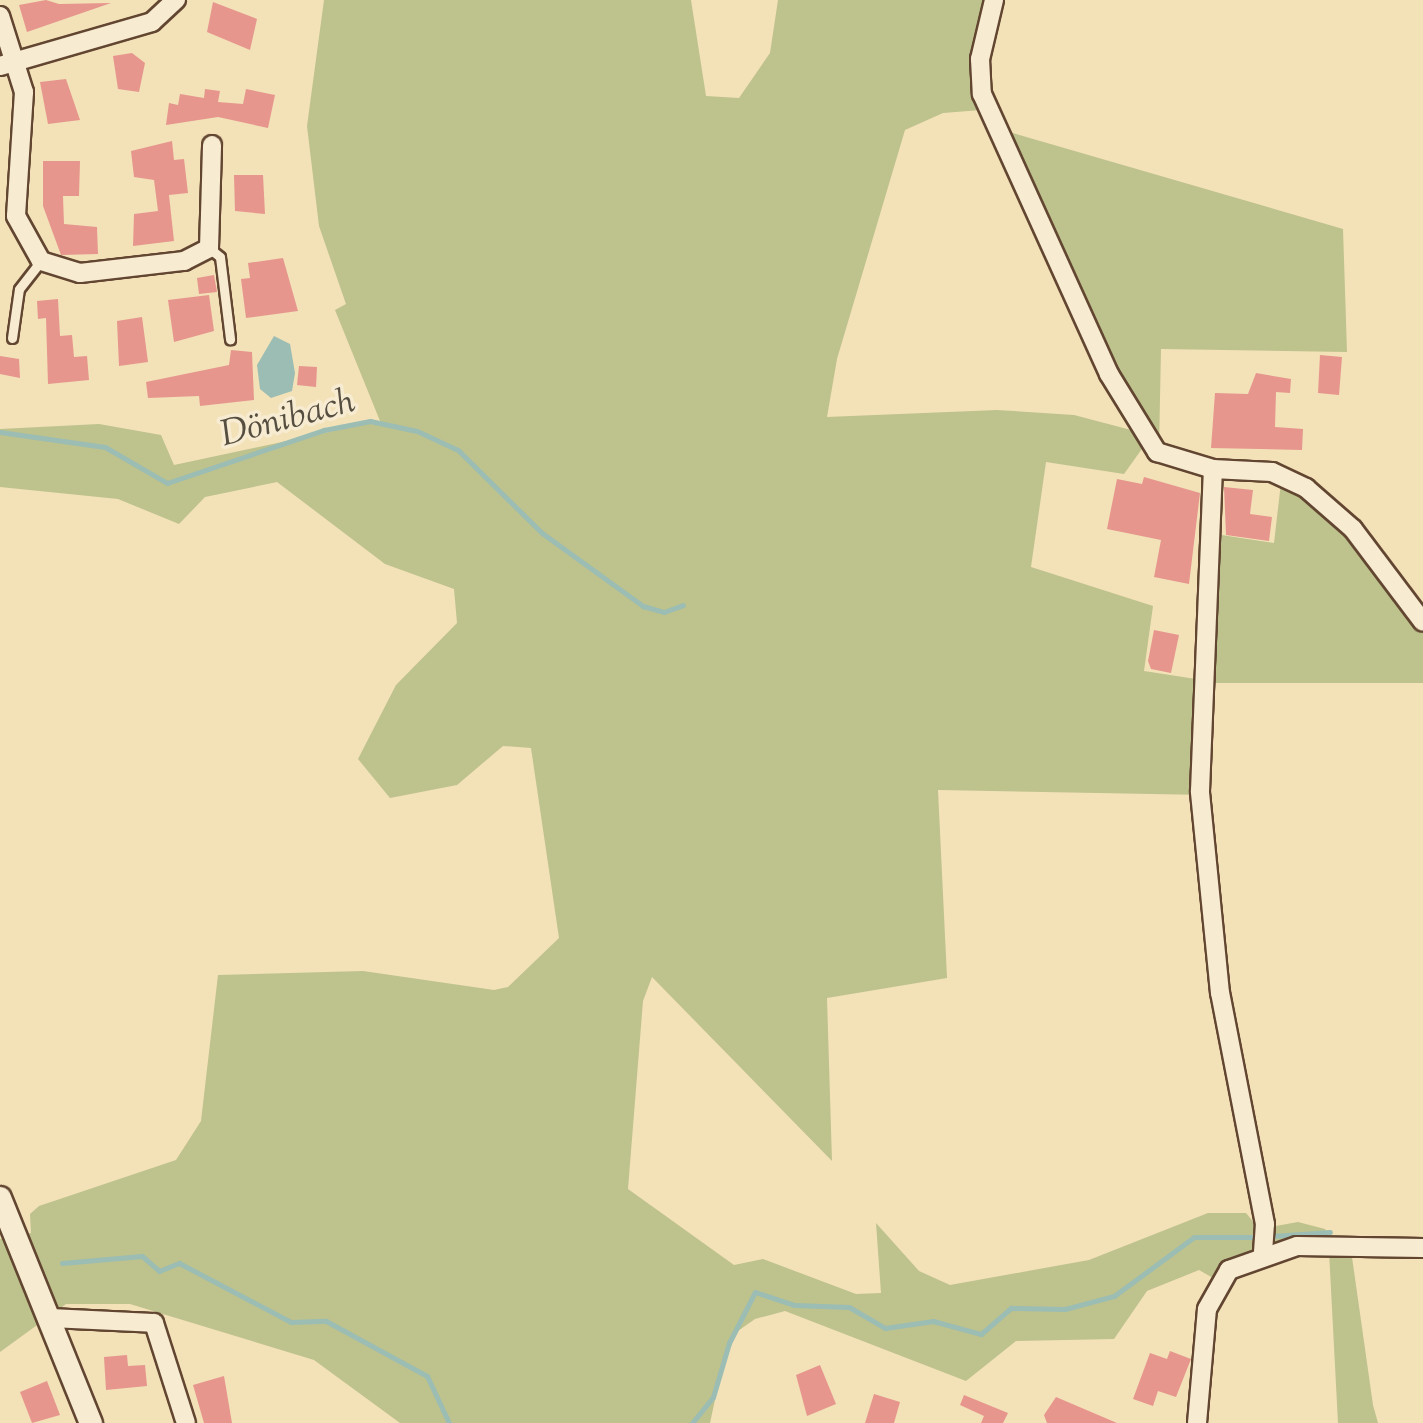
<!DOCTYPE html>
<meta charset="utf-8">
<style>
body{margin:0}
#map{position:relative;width:1423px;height:1423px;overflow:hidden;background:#f3e1b8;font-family:"Sorts Mill Goudy",serif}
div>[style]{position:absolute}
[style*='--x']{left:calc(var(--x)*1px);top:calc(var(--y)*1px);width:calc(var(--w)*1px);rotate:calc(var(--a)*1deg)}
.green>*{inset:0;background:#bec28d}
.water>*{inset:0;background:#9bbdb3}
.stream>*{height:5px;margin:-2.5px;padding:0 2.5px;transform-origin:2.5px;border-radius:2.5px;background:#9bbdb3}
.building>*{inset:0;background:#e6968d}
.roads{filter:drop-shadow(2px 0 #624631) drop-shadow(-2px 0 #624631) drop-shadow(0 2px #624631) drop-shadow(0 -2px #624631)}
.service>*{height:9px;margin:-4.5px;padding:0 4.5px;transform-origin:4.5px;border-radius:4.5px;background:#f7ecd1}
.minor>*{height:18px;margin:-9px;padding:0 9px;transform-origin:9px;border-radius:9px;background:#f7ecd1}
.tertiary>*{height:22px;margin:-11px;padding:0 11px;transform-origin:11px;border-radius:11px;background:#f7ecd1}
span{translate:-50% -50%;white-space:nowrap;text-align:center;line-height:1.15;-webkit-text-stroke:7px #f7ecd1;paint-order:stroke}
.water-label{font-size:36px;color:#564e41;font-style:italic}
</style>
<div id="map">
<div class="green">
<div style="clip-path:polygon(324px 0,691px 0,706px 96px,739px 98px,770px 53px,778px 0,1002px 0,989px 46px,994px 109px,943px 113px,905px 130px,837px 359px,827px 417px,997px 410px,1074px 415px,1131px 430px,1006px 131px,1343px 229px,1347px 352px,1161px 349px,1159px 448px,1144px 446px,1124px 474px,1046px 462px,1031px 567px,1153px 606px,1144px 671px,1196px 679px,1202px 532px,1274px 543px,1282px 474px,1303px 483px,1423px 613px,1423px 683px,1209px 683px,1207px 795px,938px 790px,947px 978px,827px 998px,832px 1161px,652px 977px,643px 1001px,628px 1189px,734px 1265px,763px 1259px,856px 1294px,881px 1293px,876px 1223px,919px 1271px,950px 1285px,1089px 1260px,1208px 1213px,1246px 1213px,1259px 1229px,1298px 1222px,1325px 1229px,1330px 1240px,1225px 1266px,1213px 1278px,1199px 1270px,1147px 1291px,1114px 1339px,1016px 1341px,966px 1381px,785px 1311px,755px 1319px,735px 1333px,725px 1353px,710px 1423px,400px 1423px,314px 1360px,130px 1304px,66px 1304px,0 1352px,0 1239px,31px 1233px,30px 1214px,39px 1206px,176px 1160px,201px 1121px,218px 975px,363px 971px,494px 990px,508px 987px,559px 938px,531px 748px,503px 746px,457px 785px,390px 798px,358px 759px,396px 685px,457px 623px,454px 589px,385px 564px,277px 482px,205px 497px,179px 524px,118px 499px,0 487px,0 429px,99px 424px,161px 435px,174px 465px,380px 421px,335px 310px,346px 304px,319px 226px,307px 126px)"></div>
<div style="clip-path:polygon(1351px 1250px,1373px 1405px,1378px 1423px,1338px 1423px,1329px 1251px)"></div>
</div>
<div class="water">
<div style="clip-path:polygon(274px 336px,290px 344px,295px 373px,292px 391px,271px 398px,260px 389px,257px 365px)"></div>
</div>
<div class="stream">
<div style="--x:0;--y:432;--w:106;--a:8.1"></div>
<div style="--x:105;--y:447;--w:72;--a:30.1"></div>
<div style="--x:167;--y:483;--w:166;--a:-18.7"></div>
<div style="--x:324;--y:430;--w:47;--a:-11.1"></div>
<div style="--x:370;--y:421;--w:48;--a:12"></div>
<div style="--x:417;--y:431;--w:45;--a:24.9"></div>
<div style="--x:458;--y:450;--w:118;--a:44.7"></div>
<div style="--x:542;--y:533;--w:125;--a:35.9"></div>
<div style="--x:643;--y:606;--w:22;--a:16"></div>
<div style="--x:664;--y:612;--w:20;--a:-20"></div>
<div style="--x:1273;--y:1236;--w:57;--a:-4"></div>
<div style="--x:62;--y:1263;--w:80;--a:-5"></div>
<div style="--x:142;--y:1256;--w:23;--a:41"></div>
<div style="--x:159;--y:1271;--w:22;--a:-22"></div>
<div style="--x:179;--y:1263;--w:127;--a:27.8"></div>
<div style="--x:291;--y:1322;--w:35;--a:-2"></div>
<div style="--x:326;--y:1321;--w:115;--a:28.6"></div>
<div style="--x:427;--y:1376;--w:52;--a:64.9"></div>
<div style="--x:692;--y:1423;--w:33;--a:-51"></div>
<div style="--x:713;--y:1397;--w:56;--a:-73.5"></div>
<div style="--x:729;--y:1343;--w:57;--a:-63"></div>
<div style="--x:755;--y:1292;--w:41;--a:18.4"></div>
<div style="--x:794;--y:1305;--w:55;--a:2.1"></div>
<div style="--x:849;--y:1307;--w:42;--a:30.3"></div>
<div style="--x:885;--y:1328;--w:49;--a:-8.3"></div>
<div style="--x:933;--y:1321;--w:50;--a:15.2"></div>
<div style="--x:981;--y:1334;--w:40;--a:-41"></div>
<div style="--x:1011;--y:1308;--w:54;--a:1.1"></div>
<div style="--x:1065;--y:1309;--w:51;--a:-14.9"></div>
<div style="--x:1114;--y:1296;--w:99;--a:-36.4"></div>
<div style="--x:1194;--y:1237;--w:61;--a:0"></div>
</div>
<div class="building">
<div style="clip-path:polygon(46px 0,59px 4px,111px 3px,27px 32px,19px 5px)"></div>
<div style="clip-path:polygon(213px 2px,257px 19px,250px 50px,207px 32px)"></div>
<div style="clip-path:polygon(132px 53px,145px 63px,139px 92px,118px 89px,113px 56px)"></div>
<div style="clip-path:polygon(66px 79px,80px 120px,48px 124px,40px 82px)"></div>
<div style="clip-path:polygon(205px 89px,220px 91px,218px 102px,243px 104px,246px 89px,275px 95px,268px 128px,218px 117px,166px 125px,169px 103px,178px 105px,180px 94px,204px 98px)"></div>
<div style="clip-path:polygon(172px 141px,174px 160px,184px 159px,188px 193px,169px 195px,174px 241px,133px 246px,134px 214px,158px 211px,154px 180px,134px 177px,131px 151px)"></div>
<div style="clip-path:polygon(43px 161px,80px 161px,79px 196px,63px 196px,64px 224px,97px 227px,98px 254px,61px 255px,43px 206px)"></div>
<div style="clip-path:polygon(234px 175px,263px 175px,265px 214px,235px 211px)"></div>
<div style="clip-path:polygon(283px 258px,298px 311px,246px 318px,241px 279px,250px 278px,248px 263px)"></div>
<div style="clip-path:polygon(214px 275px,217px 292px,199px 294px,197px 278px)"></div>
<div style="clip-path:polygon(209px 295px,214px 331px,174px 342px,168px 300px)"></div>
<div style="clip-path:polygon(58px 299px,60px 336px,72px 335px,74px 357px,87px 356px,89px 380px,48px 384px,46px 318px,38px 319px,37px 301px)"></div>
<div style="clip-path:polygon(142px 317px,148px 362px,119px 366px,117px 321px)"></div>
<div style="clip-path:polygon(231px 350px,252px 352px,254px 400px,200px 406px,199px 396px,148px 398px,146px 382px,229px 365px)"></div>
<div style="clip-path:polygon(1320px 355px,1342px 357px,1339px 395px,1318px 393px)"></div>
<div style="clip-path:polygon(0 356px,19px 359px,20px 378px,0 374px)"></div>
<div style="clip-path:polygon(299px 366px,317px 367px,316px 387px,297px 385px)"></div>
<div style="clip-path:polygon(1256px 373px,1291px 379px,1290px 393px,1276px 392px,1275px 427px,1303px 429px,1302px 450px,1211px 448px,1215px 393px,1248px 394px)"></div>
<div style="clip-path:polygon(1144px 477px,1200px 493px,1189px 584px,1154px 577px,1161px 540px,1107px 529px,1117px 479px,1142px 484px)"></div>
<div style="clip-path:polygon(1224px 487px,1253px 490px,1250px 514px,1272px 517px,1269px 541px,1226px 535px)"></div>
<div style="clip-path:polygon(1154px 630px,1179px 635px,1171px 673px,1151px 669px,1148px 661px)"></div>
<div style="clip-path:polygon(1170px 1351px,1191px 1359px,1176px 1397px,1158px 1391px,1153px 1406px,1133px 1399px,1150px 1353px,1167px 1359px)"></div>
<div style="clip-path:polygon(127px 1355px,128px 1366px,145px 1365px,147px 1386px,106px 1390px,104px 1357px)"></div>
<div style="clip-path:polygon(820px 1365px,836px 1404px,807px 1416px,796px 1375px)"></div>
<div style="clip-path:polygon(224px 1376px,232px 1423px,204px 1423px,193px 1385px)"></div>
<div style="clip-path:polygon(47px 1381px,60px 1415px,32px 1423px,20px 1392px)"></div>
<div style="clip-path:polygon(874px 1394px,900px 1402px,894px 1423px,865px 1423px)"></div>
<div style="clip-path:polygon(964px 1395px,1008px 1413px,1003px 1423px,981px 1423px,984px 1416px,960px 1405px)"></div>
<div style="clip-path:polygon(1056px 1397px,1117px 1423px,1047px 1423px,1044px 1415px)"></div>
</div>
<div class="roads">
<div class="service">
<div style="--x:209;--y:248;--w:14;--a:39"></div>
<div style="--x:220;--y:257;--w:83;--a:83"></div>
<div style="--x:12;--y:338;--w:49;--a:-81.9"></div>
<div style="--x:19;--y:289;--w:36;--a:-52"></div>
</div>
<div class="minor">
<div style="--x:994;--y:0;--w:61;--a:103.3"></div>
<div style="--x:980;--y:59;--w:35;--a:87"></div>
<div style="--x:982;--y:94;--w:307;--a:65.6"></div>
<div style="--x:1109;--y:374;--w:92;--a:58.4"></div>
<div style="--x:1157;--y:452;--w:59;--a:16.9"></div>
<div style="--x:0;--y:16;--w:80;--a:72.5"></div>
<div style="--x:24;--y:92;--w:124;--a:93.7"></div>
<div style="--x:16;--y:216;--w:51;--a:60.9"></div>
<div style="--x:41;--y:261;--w:41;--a:17.1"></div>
<div style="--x:80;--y:273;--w:105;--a:-6.6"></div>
<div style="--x:184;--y:261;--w:28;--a:-27"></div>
<div style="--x:209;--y:248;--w:103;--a:-88.3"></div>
<div style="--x:0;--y:66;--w:158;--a:-16.1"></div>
<div style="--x:152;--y:22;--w:33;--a:-43"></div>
<div style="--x:1263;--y:1252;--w:28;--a:-86"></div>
<div style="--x:1265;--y:1224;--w:235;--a:-101"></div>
<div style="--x:1220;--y:993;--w:203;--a:-95.7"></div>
<div style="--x:1200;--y:791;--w:322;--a:-87.7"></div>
<div style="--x:1213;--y:469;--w:59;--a:2.9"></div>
<div style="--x:1272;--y:472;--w:38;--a:25"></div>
<div style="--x:1306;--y:488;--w:62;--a:41.1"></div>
<div style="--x:1353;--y:529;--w:116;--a:53"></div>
<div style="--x:49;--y:1318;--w:105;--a:2.7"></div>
<div style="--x:154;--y:1323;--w:105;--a:72.3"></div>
<div style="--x:1197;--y:1423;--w:114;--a:-85"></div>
<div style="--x:1207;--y:1309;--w:45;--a:-60.6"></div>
<div style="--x:1229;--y:1270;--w:72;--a:-19.4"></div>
<div style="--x:1297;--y:1246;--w:126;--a:0.9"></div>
</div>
<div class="tertiary">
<div style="--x:0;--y:1198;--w:243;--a:68"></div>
</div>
</div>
<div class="water-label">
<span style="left:288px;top:420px;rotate:-15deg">Dönibach</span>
</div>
</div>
